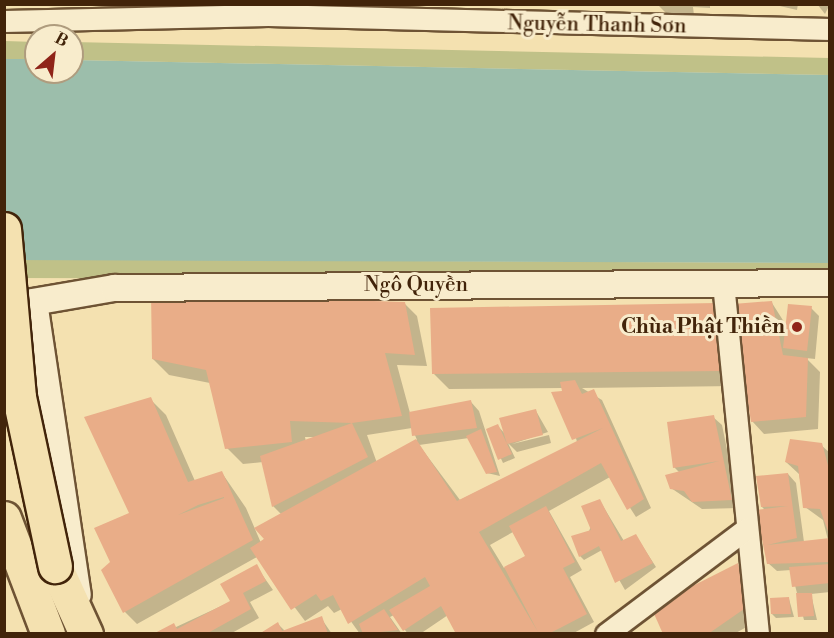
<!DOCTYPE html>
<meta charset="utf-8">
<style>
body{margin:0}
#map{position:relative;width:834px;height:638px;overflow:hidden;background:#f4e1b0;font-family:"Libre Bodoni",serif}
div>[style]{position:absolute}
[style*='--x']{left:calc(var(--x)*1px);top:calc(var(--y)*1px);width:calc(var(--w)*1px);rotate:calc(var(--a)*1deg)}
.green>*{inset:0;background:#c0c188}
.water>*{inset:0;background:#9cbeab}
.shadow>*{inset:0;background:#0003}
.building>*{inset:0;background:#e9ad88}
.roads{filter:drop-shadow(2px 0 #6e5334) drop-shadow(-2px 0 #6e5334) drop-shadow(0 2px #6e5334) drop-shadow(0 -2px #6e5334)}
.minor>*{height:21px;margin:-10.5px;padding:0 10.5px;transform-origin:10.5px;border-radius:10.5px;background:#f8eccc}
.tertiary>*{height:26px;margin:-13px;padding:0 13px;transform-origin:13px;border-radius:13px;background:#f8eccc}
.trunk>*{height:33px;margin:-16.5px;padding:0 16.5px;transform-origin:16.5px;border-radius:16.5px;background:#f4e1b0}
.bridges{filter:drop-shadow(2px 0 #42240a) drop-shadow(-2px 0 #42240a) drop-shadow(0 2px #42240a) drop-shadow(0 -2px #42240a)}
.trunk-bridge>*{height:33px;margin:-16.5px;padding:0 16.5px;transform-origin:16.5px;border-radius:16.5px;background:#f4e1b0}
.dots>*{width:16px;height:16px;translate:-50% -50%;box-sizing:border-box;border:3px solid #f8eccc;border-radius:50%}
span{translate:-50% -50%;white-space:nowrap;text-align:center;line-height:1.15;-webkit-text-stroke:6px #f8eccc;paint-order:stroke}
.street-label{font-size:21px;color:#42240a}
.poi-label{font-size:21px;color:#42240a;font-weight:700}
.right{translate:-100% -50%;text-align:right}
.frame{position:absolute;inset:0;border:6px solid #42240a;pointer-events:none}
.north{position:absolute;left:24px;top:24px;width:60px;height:60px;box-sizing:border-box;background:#f8eccc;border:2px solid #af9c7e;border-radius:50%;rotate:28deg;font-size:16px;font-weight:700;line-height:24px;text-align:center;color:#42240a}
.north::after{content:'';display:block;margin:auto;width:21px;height:27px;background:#8f2418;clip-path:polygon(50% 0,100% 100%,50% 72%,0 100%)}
</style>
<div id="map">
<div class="green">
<div style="clip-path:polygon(5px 41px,36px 42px,36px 59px,5px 59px)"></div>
<div style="clip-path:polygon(72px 42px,829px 58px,830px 75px,72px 60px)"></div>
<div style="clip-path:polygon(15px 259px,830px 263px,829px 280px,7px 278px)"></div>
</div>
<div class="water">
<div style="clip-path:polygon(5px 59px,36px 59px,36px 72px,72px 72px,72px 60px,829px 75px,829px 263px,5px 260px)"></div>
</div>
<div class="shadow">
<div style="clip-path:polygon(110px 4px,178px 4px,178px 12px)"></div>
<div style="clip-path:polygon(220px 4px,269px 4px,222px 7px)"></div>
<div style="clip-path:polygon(657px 4px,710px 4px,710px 8px,693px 7px,694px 15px,666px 13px)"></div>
<div style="clip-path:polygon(771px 4px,798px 4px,797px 10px)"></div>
<div style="clip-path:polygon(830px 4px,825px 14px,817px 4px)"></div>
<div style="clip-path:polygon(evenodd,153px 296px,405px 304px,417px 316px,427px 366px,397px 365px,410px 413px,471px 402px,479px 411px,500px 476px,487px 473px,469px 438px,419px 445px,460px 500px,577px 442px,563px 388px,449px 389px,433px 373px,715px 304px,735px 386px,582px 388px,602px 400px,651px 508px,636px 517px,610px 477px,549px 511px,582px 570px,570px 577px,594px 622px,572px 634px,457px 634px,448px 615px,420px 634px,408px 634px,394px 615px,390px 617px,402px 634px,360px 634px,342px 609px,334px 613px,328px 606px,305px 621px,257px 557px,137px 624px,125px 612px,112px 562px,96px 529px,131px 513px,150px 399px,166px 415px,195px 481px,222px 473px,246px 508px,261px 543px,282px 515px,273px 506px,263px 462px,243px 464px,227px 448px,210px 383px,169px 375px,153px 359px,153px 296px,412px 428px,417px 440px,377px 463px,367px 435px,412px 428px,153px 296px,305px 437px,318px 437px,306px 442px,305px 437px,153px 296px,513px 532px,527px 557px,504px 568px,490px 545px,513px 532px)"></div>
<div style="clip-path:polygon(772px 303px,786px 325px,811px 308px,819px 316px,815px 359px,806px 358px,820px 372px,818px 429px,764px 434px,752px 421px)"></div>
<div style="clip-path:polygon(536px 411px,548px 432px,512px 444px,549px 435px,551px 443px,517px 452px,508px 443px,515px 458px,503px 463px,488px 430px,498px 426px,506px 435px)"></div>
<div style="clip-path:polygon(713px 417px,722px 425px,739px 508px,702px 509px,671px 488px,680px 473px,674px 467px)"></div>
<div style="clip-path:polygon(821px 445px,830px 453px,830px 592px,811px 594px,817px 620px,804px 620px,791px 570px,777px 571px,768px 563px,758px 512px,766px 511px,762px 507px,788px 474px,796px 483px,804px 542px,828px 540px,823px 520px,805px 507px,799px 474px,786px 462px)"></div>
<div style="clip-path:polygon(600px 501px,624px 541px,636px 536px,656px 567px,625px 590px,602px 550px,584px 560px,580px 556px)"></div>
<div style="clip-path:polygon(738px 565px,750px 578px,759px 620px,734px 634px,664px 634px)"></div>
<div style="clip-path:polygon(256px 566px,273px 590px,250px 602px,259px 618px,230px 634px,161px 634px,232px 601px)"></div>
<div style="clip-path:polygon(789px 599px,794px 617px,776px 618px,772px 614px)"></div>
<div style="clip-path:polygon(321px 618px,332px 634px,259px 634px,278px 624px,285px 631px)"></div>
</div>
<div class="building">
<div style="clip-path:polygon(151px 294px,405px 302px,415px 355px,385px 353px,402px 416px,352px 423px,290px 421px,292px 442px,225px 449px,206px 370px,152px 359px)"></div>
<div style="clip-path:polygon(772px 301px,783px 355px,808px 358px,806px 417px,751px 422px,733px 304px)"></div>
<div style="clip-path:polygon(716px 303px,720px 371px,432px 374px,430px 308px)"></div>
<div style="clip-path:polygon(788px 304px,812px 306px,807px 351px,783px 348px)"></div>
<div style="clip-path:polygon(575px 380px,582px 394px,594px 389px,644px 499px,627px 510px,601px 463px,479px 532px,538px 632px,504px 567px,525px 556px,509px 526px,546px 506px,575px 562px,563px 568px,587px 614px,562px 627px,548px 634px,456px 634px,441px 606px,403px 631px,389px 610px,430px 586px,425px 577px,348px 624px,333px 595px,321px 601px,316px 594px,291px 610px,250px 548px,264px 539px,254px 528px,416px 439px,457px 501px,603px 428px,572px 440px,551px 392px,562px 391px,560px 382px)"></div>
<div style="clip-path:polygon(evenodd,151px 397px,188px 482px,222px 471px,253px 540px,123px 613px,101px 570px,110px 562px,94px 528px,129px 513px,84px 417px,151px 397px,224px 497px,224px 498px,178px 515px,198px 505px,224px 497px)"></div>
<div style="clip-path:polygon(471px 400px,477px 428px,412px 436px,409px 412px)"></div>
<div style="clip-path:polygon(536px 409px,543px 435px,507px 444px,512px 454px,498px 460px,486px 429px,498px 424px,507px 444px,499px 418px)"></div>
<div style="clip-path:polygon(714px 415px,732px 500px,692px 502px,684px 491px,670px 489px,665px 475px,719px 461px,673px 468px,667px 422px)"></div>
<div style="clip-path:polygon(352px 423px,368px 457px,272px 507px,260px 456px)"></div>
<div style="clip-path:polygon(481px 429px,497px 472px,486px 474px,466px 436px)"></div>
<div style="clip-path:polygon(790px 439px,822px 443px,830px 473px,830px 537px,820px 509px,803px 508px,798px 466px,785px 462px)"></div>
<div style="clip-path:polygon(788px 473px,797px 538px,767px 545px,830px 538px,830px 562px,767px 564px,756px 510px,788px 506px,761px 507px,756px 476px)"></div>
<div style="clip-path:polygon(600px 499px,621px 541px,636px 534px,653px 563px,615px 583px,599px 546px,579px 557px,571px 536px,591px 530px,581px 506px)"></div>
<div style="clip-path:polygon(738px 563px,747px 607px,708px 634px,663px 634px,651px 607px)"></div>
<div style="clip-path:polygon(257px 564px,266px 581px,243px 593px,251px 609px,206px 634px,153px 634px,174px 623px,177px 629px,230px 601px,220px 584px)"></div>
<div style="clip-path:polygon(830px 564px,830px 583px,792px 587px,789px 567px)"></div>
<div style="clip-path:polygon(796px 593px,812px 593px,814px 616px,798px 617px)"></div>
<div style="clip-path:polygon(789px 597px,791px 614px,771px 614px,770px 598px)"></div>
<div style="clip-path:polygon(384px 609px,398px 630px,363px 634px,359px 624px)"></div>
<div style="clip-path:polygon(322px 616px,328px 634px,259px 634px,278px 622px,282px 631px)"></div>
</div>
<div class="roads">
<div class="minor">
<div style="--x:4;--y:21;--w:264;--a:-1.3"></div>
<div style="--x:268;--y:15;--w:562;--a:1.43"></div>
<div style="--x:723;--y:283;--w:353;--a:84.3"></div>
<div style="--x:606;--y:634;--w:175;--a:-36.9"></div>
</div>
<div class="tertiary">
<div style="--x:34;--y:302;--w:296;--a:81.5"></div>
<div style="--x:4;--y:307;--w:112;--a:-9.8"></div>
<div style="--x:114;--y:288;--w:716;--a:-0.4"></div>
</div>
<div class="trunk">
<div style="--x:4;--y:518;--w:124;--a:69.2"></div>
<div style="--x:55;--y:566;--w:75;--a:65.5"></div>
</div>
</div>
<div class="bridges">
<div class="trunk-bridge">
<div style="--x:4;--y:229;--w:169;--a:84.9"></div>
<div style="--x:19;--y:397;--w:173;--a:78"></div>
</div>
</div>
<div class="dots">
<div style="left:797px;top:327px;background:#8f2418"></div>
</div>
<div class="street-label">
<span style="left:597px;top:25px;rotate:1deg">Nguyễn Thanh Sơn</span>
<span style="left:416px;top:285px">Ngô Quyền</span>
</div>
<div class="poi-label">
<span class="right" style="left:785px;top:327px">Chùa Phật Thiền</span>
</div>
<div class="frame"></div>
<div class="north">B</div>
</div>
